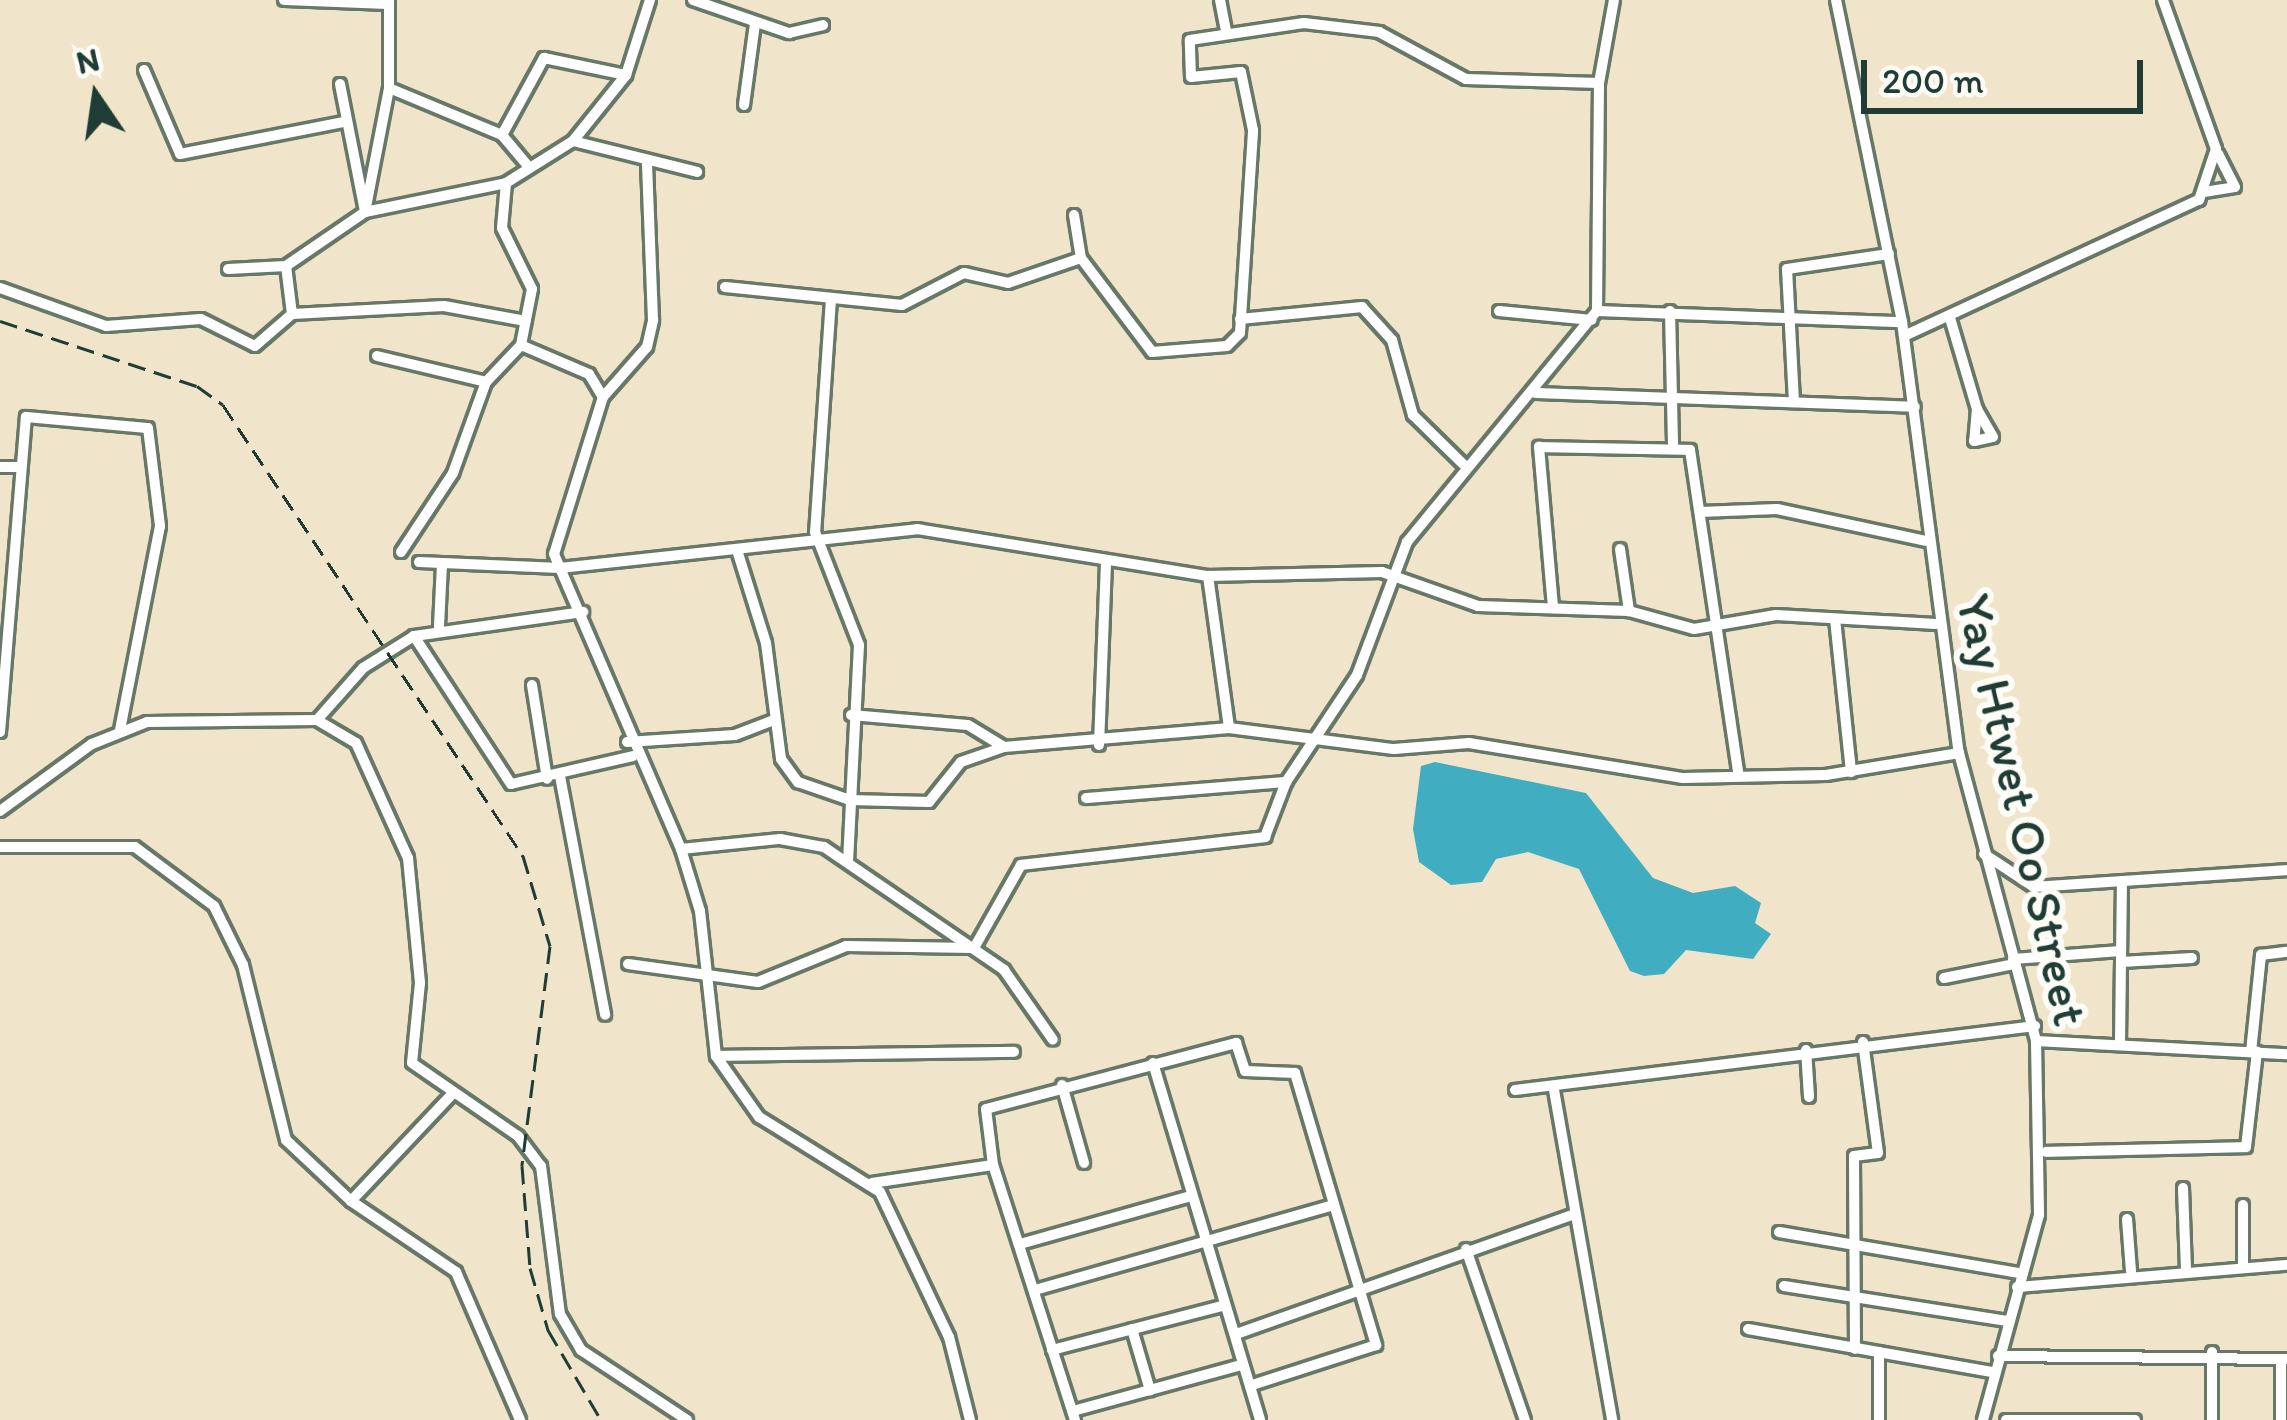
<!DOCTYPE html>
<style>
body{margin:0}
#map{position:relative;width:2287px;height:1420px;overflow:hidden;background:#f0e5ca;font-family:Itim,sans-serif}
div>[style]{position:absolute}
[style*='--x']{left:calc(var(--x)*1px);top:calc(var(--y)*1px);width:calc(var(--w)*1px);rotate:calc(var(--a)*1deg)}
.water>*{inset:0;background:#41adc0}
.roads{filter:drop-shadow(3px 0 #687868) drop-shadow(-3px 0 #687868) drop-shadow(0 3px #687868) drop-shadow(0 -3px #687868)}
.minor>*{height:10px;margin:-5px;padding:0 5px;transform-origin:5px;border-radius:5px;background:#fff}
.rail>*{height:3px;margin-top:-1.5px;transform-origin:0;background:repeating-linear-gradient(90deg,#1f3d34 0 18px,transparent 0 27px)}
span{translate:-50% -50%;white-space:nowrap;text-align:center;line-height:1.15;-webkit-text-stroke:12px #fdfcf7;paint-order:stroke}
.street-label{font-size:51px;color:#1f3d34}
.north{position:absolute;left:36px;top:36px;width:120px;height:120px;-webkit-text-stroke:9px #fdfcf7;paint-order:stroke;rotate:347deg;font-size:33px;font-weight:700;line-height:48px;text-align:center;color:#1f3d34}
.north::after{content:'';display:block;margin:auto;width:42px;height:54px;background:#1f3d34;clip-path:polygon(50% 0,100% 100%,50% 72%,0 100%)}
.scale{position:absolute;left:1861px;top:60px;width:282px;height:54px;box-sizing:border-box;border:6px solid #1f3d34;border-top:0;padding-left:15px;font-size:36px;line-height:42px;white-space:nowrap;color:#1f3d34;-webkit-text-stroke:9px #fdfcf7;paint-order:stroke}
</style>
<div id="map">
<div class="water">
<div style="clip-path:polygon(1435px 762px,1586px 793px,1653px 878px,1693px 893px,1735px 886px,1761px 903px,1755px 923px,1771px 934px,1753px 959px,1686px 950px,1664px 974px,1644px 976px,1630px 971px,1579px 869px,1528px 852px,1496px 859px,1482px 882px,1451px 885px,1419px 862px,1413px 829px,1421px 766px)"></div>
</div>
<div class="roads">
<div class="minor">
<div style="--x:284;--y:0;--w:105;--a:2.2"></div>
<div style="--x:693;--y:0;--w:102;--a:19"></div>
<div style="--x:789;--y:33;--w:35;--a:-13"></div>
<div style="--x:1220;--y:0;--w:33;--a:79"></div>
<div style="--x:1836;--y:0;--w:329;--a:78.4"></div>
<div style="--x:1902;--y:322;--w:435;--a:82.5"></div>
<div style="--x:1959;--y:753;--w:298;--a:75"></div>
<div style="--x:2036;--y:1041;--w:174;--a:89"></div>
<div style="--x:2039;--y:1215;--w:213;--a:105.3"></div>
<div style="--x:144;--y:70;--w:91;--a:66.8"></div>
<div style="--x:180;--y:154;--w:166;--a:-11.1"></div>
<div style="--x:340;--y:84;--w:130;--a:78.9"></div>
<div style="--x:389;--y:88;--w:122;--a:22.6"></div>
<div style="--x:502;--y:135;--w:38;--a:50"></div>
<div style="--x:744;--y:105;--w:82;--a:-82.3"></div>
<div style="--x:502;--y:135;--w:88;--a:-61.4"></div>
<div style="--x:544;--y:58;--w:84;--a:11.7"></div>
<div style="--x:573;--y:141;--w:128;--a:14"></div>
<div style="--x:2204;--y:192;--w:31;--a:-9"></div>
<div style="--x:2235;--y:187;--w:37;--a:-117"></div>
<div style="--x:365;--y:212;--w:126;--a:-79"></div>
<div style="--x:389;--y:88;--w:88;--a:-90"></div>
<div style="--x:1074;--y:215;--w:44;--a:80.8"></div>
<div style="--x:1081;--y:258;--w:118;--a:52.9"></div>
<div style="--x:1152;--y:352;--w:75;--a:-4.6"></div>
<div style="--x:1227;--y:346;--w:18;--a:-45"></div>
<div style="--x:1240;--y:333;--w:203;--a:-86.3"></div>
<div style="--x:1253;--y:130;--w:59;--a:-101.7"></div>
<div style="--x:1241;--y:72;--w:50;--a:174.3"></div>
<div style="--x:1191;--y:77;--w:37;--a:-92"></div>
<div style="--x:1190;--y:40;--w:115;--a:-8.5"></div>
<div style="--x:1304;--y:23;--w:76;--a:6.8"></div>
<div style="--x:1379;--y:32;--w:99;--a:28.4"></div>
<div style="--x:1466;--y:79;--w:133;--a:1.7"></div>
<div style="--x:228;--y:269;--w:58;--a:-3"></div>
<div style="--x:286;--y:266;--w:96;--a:-34.4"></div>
<div style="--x:365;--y:212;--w:144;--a:-11.6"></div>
<div style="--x:506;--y:183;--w:79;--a:-32.1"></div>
<div style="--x:573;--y:141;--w:85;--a:-51.2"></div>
<div style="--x:626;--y:75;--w:79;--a:-72.3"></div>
<div style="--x:725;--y:287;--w:178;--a:5.8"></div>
<div style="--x:902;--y:305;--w:70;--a:-27.3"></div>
<div style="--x:964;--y:273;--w:45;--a:12.8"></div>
<div style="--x:1008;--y:283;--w:77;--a:-18.9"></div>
<div style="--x:0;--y:288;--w:113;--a:19.7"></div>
<div style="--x:106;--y:326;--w:95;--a:-4.2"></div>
<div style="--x:201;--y:319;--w:60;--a:26.6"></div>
<div style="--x:255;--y:346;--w:49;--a:-40.9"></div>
<div style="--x:292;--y:314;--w:48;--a:-97.1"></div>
<div style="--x:831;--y:299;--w:234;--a:93.9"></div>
<div style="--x:815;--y:532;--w:121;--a:68.7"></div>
<div style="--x:859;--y:645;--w:216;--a:92.9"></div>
<div style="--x:1499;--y:311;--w:93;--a:5.5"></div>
<div style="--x:1597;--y:311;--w:305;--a:2.1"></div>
<div style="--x:1670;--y:311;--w:137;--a:88.7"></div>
<div style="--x:292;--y:314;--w:152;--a:-3"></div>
<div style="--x:444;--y:306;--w:83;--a:10.4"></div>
<div style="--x:1950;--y:318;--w:95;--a:73.5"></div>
<div style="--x:1977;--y:409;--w:32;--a:95"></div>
<div style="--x:1974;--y:441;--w:19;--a:-12"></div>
<div style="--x:1993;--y:437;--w:32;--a:-120"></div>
<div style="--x:1240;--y:319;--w:123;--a:-5.6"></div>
<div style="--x:1362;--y:307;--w:45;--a:47.7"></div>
<div style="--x:1392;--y:340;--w:78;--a:74.4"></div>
<div style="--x:1413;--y:415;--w:70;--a:44.4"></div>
<div style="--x:1904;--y:336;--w:325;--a:-24.8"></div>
<div style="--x:2199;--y:200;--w:54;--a:-71.6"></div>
<div style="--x:2216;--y:149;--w:158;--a:-109.6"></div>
<div style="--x:521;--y:345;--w:74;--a:23.1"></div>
<div style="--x:589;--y:374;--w:27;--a:59"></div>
<div style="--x:603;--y:397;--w:164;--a:107.3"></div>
<div style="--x:554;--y:554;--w:321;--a:66.7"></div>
<div style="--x:681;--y:849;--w:65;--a:73"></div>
<div style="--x:700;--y:911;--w:146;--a:83.7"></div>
<div style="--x:716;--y:1056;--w:75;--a:54.8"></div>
<div style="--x:759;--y:1117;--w:142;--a:31.8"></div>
<div style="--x:880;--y:1192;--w:161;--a:64.6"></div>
<div style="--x:949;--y:1337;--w:86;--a:75.8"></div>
<div style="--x:377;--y:356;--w:112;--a:13.4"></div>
<div style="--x:1535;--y:393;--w:380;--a:2.1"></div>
<div style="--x:603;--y:397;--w:67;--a:-48.7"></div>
<div style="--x:647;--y:347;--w:28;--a:-77"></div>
<div style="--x:653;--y:320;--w:158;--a:-92.2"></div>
<div style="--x:1794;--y:402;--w:133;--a:-93"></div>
<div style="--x:1787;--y:269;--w:103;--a:-8.4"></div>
<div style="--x:0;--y:467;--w:21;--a:0"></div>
<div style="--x:1700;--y:512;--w:77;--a:-2.2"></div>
<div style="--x:1777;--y:509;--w:152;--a:12.1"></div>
<div style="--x:1620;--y:549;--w:63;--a:81.7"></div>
<div style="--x:737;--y:550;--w:97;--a:72.7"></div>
<div style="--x:766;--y:643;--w:117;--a:82.6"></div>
<div style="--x:781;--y:759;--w:29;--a:54"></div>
<div style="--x:798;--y:782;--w:55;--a:19.1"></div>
<div style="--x:850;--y:800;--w:79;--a:1.5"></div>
<div style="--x:929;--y:802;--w:51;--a:-51.3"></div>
<div style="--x:961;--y:762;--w:46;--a:-19.2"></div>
<div style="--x:1004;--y:747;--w:226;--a:-4.8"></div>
<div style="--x:1229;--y:728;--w:166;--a:7.3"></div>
<div style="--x:1394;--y:749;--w:75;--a:-4.6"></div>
<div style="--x:1469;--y:743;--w:217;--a:9.3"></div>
<div style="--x:1683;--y:778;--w:143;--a:-1.2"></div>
<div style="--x:1826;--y:775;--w:135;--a:-9.4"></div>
<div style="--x:401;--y:552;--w:95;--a:-56.6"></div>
<div style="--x:453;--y:473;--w:97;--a:-70.1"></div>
<div style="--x:486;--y:382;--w:51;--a:-46.6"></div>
<div style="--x:521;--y:345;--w:57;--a:-78.9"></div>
<div style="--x:532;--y:289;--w:68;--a:-116.2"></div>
<div style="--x:502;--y:228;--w:45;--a:-84.9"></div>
<div style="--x:419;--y:562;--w:141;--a:2.4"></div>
<div style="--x:560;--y:568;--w:359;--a:-6.2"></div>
<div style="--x:917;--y:529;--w:295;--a:9.2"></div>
<div style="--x:1208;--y:576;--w:174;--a:-1.3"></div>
<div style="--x:1382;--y:572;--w:102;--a:19.5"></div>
<div style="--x:1478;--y:606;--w:151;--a:1.9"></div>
<div style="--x:1629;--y:611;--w:67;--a:15.5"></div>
<div style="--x:1694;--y:629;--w:83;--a:-9.7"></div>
<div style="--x:1776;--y:615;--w:160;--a:3.2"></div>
<div style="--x:1208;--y:576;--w:153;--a:82.1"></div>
<div style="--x:1553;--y:607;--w:161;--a:-95"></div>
<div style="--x:1539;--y:447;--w:151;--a:1.1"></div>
<div style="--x:1690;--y:450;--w:330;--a:81.5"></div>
<div style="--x:1835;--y:619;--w:154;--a:84"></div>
<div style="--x:439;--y:626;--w:61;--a:-87.2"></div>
<div style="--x:414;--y:636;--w:177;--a:56.8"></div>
<div style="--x:511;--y:784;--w:125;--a:-12.9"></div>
<div style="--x:532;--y:685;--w:95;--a:80.9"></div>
<div style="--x:851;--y:715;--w:117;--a:4.9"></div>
<div style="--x:968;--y:725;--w:42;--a:31.4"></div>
<div style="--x:317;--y:720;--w:69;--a:-48.5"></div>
<div style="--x:363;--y:668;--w:60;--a:-32.1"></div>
<div style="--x:414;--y:636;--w:171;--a:-8.1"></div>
<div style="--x:0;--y:732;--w:316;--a:-85.3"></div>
<div style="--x:26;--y:417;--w:122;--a:5.2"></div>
<div style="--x:148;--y:428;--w:99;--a:83"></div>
<div style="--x:160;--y:526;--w:208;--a:101.1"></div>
<div style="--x:627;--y:742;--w:108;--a:-3.7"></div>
<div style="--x:735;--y:735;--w:42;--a:-21"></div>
<div style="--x:1099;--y:745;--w:180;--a:-87.8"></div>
<div style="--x:560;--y:776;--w:243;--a:79.3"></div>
<div style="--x:1086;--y:798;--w:201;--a:-4.6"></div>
<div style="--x:0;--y:811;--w:114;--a:-36.1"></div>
<div style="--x:92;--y:744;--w:59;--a:-21.8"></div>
<div style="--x:147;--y:722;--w:170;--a:-0.7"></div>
<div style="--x:317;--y:720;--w:45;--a:30.5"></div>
<div style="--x:356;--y:743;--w:126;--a:65.7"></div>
<div style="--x:408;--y:858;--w:126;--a:84.5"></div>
<div style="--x:420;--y:983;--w:80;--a:95.7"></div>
<div style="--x:412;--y:1063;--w:129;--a:34.6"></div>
<div style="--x:518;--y:1136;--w:38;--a:53"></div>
<div style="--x:541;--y:1166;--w:149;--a:82.7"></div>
<div style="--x:560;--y:1314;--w:42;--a:59.7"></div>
<div style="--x:581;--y:1350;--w:127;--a:33.4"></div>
<div style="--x:0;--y:847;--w:135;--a:0"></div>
<div style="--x:135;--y:847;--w:99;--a:36.8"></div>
<div style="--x:214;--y:906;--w:66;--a:63.8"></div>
<div style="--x:243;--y:965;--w:180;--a:76.2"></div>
<div style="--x:286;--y:1140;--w:89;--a:43.2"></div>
<div style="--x:351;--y:1201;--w:149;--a:-46.6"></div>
<div style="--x:681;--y:849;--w:100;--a:-5.8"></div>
<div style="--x:780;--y:839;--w:45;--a:10.3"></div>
<div style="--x:824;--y:847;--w:218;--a:34.3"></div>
<div style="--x:1004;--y:970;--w:85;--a:55"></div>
<div style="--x:1984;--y:854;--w:60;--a:33.4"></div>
<div style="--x:2034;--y:887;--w:254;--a:-3.8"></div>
<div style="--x:2013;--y:959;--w:108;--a:-4.2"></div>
<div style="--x:2121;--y:962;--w:71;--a:-3.2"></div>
<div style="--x:628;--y:964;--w:131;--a:7.9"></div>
<div style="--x:758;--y:982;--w:95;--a:-22.2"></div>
<div style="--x:846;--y:946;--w:128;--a:0.9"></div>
<div style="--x:974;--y:948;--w:95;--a:-60.5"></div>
<div style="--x:1021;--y:865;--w:246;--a:-6.5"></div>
<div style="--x:1265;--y:837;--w:59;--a:-69.1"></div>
<div style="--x:1286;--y:782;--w:128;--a:-56.4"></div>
<div style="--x:1357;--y:675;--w:142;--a:-69.4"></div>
<div style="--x:1407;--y:542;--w:299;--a:-50.6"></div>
<div style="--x:1597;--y:311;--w:228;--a:-89.5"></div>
<div style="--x:1599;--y:83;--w:84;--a:-79.8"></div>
<div style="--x:1944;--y:978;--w:71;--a:-11.3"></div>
<div style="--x:2036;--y:1041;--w:251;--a:3"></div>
<div style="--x:2120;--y:1042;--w:161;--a:-89.3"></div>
<div style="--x:1806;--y:1050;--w:47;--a:86.3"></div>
<div style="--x:2251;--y:1052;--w:98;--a:-84.1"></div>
<div style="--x:2261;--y:955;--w:26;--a:-7"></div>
<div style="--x:716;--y:1056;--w:298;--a:-0.8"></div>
<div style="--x:1153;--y:1063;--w:373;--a:73.3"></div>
<div style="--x:1062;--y:1085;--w:81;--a:74.2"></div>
<div style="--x:1515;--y:1090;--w:524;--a:-7.02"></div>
<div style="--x:1554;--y:1090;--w:335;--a:80"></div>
<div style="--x:2046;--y:1152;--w:200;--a:-1.4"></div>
<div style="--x:2246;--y:1147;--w:96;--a:-83.4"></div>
<div style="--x:872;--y:1183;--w:122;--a:-8.5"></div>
<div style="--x:2183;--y:1188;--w:82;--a:87.9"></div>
<div style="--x:351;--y:1201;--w:127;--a:34.1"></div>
<div style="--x:456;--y:1272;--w:161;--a:66.6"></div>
<div style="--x:2243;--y:1205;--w:61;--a:90"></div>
<div style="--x:2127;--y:1219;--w:52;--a:85.6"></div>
<div style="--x:1779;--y:1232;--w:244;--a:9.7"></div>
<div style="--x:1020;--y:1244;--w:178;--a:-15.7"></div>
<div style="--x:1466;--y:1249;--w:181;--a:71"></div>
<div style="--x:1784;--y:1286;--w:226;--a:8.9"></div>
<div style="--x:2017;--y:1287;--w:271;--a:-4.7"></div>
<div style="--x:1035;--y:1290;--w:310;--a:-15.9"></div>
<div style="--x:1132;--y:1329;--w:64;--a:73.6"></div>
<div style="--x:1748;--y:1329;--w:249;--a:10"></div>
<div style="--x:1236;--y:1334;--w:360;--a:-19.5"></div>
<div style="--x:1855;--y:1349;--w:193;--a:-90.3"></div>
<div style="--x:1854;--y:1156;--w:24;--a:-7"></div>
<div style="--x:1878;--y:1153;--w:112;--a:-97.7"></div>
<div style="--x:1052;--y:1350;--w:176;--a:-14.5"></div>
<div style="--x:2212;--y:1352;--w:68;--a:90"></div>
<div style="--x:1998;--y:1356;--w:289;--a:0.6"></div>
<div style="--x:2281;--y:1359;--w:61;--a:90"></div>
<div style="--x:1073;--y:1411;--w:174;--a:-15.3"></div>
<div style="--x:1075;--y:1420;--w:268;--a:-107.8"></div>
<div style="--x:993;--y:1165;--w:56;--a:-97.1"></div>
<div style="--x:986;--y:1109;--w:259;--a:-14.8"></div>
<div style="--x:1236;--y:1043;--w:29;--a:72"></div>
<div style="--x:1245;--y:1071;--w:50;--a:2.3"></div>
<div style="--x:1295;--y:1073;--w:284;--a:73.4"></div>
<div style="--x:1376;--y:1345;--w:130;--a:162.1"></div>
<div style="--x:1879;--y:1420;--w:68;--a:-90"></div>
<div style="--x:2006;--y:1420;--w:129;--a:0"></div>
</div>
</div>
<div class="rail">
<div style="--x:0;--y:321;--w:207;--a:18.3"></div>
<div style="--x:197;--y:386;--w:32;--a:36"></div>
<div style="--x:223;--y:405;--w:542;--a:56.37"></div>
<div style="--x:523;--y:856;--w:94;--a:73.3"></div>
<div style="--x:550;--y:946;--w:222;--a:97.3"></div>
<div style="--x:522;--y:1166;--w:102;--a:85.5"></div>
<div style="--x:530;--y:1268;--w:65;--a:73.8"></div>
<div style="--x:548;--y:1330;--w:104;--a:59.5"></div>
</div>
<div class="street-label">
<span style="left:2022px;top:810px;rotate:77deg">Yay Htwet Oo Street</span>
</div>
<div class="north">N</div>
<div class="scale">200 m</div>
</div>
